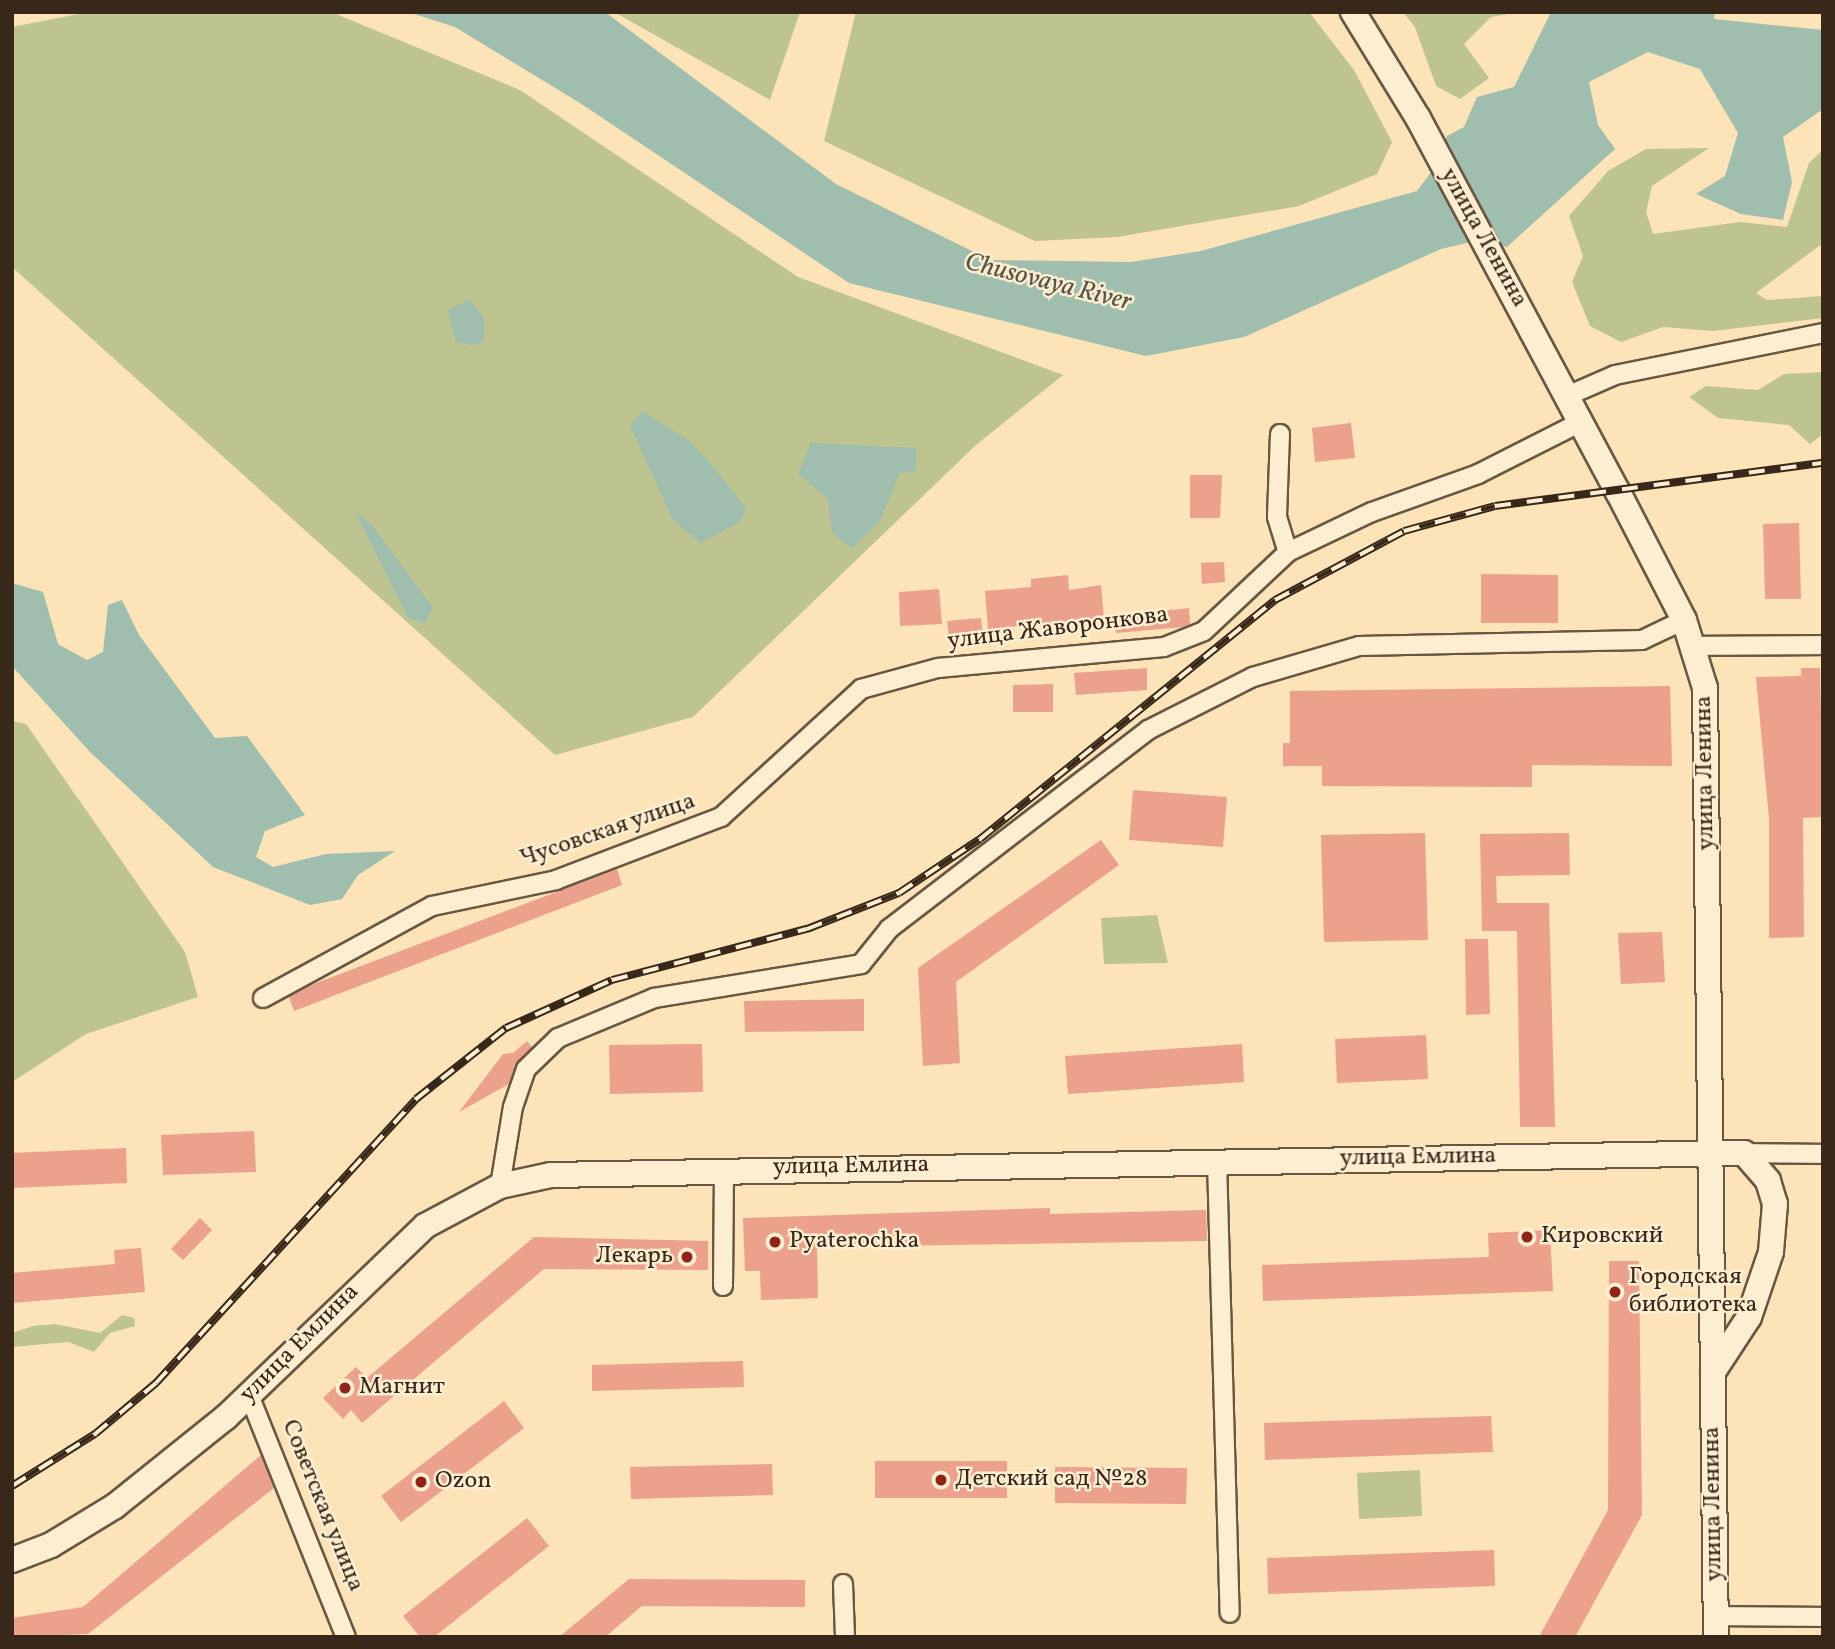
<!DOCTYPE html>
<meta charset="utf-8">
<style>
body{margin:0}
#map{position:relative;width:1835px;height:1649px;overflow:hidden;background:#fce3b8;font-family:Vollkorn,serif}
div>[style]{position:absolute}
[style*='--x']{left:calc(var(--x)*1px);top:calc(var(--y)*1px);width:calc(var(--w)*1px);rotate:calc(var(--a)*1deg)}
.green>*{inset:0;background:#bdc490}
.water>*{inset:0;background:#9fbeae}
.building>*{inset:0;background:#eca18c}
.roads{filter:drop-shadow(2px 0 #695742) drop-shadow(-2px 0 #695742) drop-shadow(0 2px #695742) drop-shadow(0 -2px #695742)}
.street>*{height:18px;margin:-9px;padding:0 9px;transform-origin:9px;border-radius:9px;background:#fdedd1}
.secondary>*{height:24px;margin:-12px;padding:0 12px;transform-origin:12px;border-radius:12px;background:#fdedd1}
.rail>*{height:8px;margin-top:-4px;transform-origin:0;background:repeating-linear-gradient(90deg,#fdedd1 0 16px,#38281a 0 32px);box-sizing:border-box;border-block:2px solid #38281a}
.dots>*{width:19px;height:19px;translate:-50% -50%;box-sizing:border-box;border:4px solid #fdedd1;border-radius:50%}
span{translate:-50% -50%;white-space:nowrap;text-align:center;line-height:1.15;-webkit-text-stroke:5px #fdedd1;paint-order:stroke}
.street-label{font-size:24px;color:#38281a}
.poi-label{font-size:24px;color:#38281a}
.left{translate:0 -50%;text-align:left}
.right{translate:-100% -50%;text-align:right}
.water-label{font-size:26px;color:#575546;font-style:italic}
.frame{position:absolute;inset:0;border:14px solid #38281a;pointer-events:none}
</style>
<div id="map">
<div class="green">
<div style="clip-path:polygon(89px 12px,331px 12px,520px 90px,798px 277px,1063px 375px,976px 445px,693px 717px,555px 755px,12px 267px,12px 27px)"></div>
<div style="clip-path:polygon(614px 12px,800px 12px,770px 100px)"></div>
<div style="clip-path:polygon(856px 12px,1309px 12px,1354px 70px,1392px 142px,1377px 174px,1299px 206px,1117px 237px,1035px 241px,824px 141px)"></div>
<div style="clip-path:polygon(1403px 12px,1520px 12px,1491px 17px,1464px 44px,1489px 78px,1460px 99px,1436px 86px,1415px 27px)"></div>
<div style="clip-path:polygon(1709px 148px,1652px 186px,1646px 212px,1653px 234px,1740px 222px,1787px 227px,1809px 163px,1823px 150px,1823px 243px,1756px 293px,1767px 300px,1823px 296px,1823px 318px,1713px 331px,1663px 327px,1621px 342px,1590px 326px,1572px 282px,1583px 256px,1569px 216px,1608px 171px,1646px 149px)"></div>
<div style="clip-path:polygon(1823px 372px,1823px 434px,1810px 444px,1789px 425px,1718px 418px,1689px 397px,1706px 386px,1758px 390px,1784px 374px)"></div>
<div style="clip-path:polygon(12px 721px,26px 724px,185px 952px,198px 997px,86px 1034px,12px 1082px)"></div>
<div style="clip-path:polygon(1157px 915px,1168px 963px,1104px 964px,1101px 918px)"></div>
<div style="clip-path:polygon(122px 1315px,134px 1318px,135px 1326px,110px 1333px,94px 1352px,68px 1342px,12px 1347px,12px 1333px,33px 1326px,55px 1324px,100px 1333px)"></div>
<div style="clip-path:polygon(1420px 1470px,1422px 1516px,1359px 1519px,1357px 1473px)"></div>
</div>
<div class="water">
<div style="clip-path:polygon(408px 12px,605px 12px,836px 184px,990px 260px,1131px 262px,1201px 251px,1417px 191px,1435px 167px,1447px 136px,1464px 127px,1477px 97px,1514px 87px,1551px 12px,1715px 12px,1714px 19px,1823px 30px,1823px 109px,1783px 137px,1792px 182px,1783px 220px,1741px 214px,1696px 194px,1725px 176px,1738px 133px,1700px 69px,1648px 52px,1589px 82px,1598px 125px,1615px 149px,1507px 247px,1475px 241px,1441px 249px,1244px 337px,1146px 356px,849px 283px,580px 103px,455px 27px)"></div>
<div style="clip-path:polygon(470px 299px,484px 318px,484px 342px,470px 345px,456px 342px,448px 310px)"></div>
<div style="clip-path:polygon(642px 411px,687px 439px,706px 458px,746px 508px,740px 522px,700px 543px,673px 520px,630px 426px)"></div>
<div style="clip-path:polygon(811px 443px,916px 448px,916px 471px,900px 473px,880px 521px,852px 548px,832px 533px,828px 499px,798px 474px)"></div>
<div style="clip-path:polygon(355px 511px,373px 526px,433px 608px,425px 623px,408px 618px)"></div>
<div style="clip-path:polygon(12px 583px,43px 592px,58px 644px,87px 660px,103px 652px,108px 605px,122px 600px,139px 635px,215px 738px,247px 736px,305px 815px,265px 831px,256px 857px,273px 867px,326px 854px,395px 851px,358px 875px,342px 899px,310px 905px,213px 867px,90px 752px,12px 666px)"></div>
</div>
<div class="building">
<div style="clip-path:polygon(1351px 423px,1355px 458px,1315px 462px,1312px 428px)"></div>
<div style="clip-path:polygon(1190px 475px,1222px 475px,1220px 518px,1190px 518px)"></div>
<div style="clip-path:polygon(1799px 523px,1801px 599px,1765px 599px,1763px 524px)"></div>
<div style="clip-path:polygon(1224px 562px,1225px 582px,1202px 584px,1201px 563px)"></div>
<div style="clip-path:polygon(1481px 574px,1558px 575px,1558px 623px,1481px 623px)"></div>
<div style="clip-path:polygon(1068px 575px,1069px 590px,1101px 585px,1104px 618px,988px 629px,985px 591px,1031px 587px,1031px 579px)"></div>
<div style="clip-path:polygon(939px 589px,942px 624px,900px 626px,899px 592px)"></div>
<div style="clip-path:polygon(1189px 608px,1190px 624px,1183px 627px,1116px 633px,1114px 616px)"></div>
<div style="clip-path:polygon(981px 618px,983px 635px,949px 639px,947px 621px)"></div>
<div style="clip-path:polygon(1147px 668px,1147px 690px,1076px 695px,1074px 673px)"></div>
<div style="clip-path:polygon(1801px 668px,1820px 668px,1823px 817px,1803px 818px,1804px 937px,1769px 938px,1769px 819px,1756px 677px,1801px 676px)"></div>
<div style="clip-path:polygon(1053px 684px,1053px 712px,1013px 712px,1013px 685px)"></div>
<div style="clip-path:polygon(1670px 686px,1672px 766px,1532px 765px,1532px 787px,1322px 786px,1322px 766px,1283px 766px,1283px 743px,1290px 743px,1290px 691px)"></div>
<div style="clip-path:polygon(1133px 790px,1227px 797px,1223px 847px,1129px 840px)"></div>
<div style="clip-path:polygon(1425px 833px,1428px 940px,1324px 942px,1321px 835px)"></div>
<div style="clip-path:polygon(1569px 833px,1570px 875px,1496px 876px,1497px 903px,1549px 903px,1555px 1127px,1520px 1127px,1517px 931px,1482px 931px,1480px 834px)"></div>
<div style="clip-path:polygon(1101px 840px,1119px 865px,956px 982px,960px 1063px,923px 1066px,918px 968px)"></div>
<div style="clip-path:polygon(617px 869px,622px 885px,294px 1011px,289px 997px,311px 985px)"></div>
<div style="clip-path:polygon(1662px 932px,1665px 982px,1621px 984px,1618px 933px)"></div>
<div style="clip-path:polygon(1465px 939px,1488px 939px,1490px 1014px,1466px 1015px)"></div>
<div style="clip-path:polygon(864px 999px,864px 1031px,745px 1032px,744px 1001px)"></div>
<div style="clip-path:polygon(1426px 1035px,1428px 1079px,1337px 1083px,1335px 1039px)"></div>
<div style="clip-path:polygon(527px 1041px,532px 1047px,518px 1061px,509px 1084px,459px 1112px,503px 1054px,513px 1053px)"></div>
<div style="clip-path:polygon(702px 1044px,703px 1092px,610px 1094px,609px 1045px)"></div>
<div style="clip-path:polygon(1242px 1044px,1244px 1082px,1068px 1094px,1065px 1056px)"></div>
<div style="clip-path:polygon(254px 1131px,256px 1172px,163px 1175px,161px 1135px)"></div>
<div style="clip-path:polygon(126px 1148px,127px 1183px,12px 1188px,12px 1153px)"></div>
<div style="clip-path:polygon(1050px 1208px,1050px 1214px,1206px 1210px,1207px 1241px,817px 1247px,818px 1298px,761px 1300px,760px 1271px,745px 1271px,743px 1218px)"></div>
<div style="clip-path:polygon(200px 1218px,212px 1230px,183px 1260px,171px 1249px)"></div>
<div style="clip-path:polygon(1550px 1230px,1553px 1291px,1263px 1301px,1262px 1265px,1489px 1257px,1488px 1233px)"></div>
<div style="clip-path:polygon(534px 1237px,708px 1241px,708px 1270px,544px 1269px,362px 1423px,351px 1410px,343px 1419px,323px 1398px,356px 1367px,367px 1378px)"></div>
<div style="clip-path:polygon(141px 1248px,145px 1292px,12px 1303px,12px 1273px,115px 1264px,114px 1250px)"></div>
<div style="clip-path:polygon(1609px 1261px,1639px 1261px,1642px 1515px,1575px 1637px,1539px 1637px,1608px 1510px)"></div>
<div style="clip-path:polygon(743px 1361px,744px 1387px,592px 1391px,592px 1365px)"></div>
<div style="clip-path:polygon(504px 1401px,524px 1428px,401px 1522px,381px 1496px)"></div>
<div style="clip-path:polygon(1491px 1416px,1493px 1452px,1265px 1460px,1264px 1423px)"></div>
<div style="clip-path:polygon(261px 1455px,274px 1488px,88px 1634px,12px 1637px,12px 1618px,83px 1607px)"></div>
<div style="clip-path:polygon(875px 1461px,1007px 1461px,1007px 1498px,875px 1498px)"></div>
<div style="clip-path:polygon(772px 1464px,773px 1495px,631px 1499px,630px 1467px)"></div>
<div style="clip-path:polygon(1055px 1467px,1187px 1468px,1186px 1504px,1055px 1503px)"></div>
<div style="clip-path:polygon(527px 1518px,549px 1546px,434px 1637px,420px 1637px,403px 1616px)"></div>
<div style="clip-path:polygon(1494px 1550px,1495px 1586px,1268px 1594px,1267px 1558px)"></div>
<div style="clip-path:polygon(629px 1579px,805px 1580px,805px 1607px,642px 1606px,605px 1637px,559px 1637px)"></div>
</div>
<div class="roads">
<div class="street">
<div style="--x:1567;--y:396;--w:52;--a:-23.6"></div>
<div style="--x:1615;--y:375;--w:212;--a:-11.4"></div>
<div style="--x:1280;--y:434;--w:83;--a:92.1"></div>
<div style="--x:1277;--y:517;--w:37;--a:73"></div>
<div style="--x:1692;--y:646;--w:131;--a:-0.4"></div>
<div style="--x:263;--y:998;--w:192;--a:-28.6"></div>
<div style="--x:432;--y:906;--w:127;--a:-11.8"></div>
<div style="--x:556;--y:880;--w:177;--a:-20.9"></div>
<div style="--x:721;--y:817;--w:190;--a:-42.4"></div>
<div style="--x:861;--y:689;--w:80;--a:-15.3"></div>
<div style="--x:938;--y:668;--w:227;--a:-5.3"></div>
<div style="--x:1164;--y:647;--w:43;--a:-21.8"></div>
<div style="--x:1204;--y:631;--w:115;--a:-43.2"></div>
<div style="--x:1288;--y:552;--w:93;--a:-25.5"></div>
<div style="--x:1372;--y:512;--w:113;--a:-19.7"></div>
<div style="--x:1478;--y:474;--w:115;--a:-26.8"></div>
<div style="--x:1744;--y:1153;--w:79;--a:0.7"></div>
<div style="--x:1217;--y:1161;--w:452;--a:88.4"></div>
<div style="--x:500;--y:1186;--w:80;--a:-80.7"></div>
<div style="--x:513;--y:1107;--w:40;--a:-71.1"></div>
<div style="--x:526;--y:1069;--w:45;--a:-44.1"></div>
<div style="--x:558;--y:1038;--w:104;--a:-22.6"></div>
<div style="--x:654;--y:998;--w:210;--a:-9.3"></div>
<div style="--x:861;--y:964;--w:45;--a:-51.3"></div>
<div style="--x:889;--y:929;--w:327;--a:-37.5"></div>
<div style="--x:1148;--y:730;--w:118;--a:-26.8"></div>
<div style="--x:1253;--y:677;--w:110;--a:-16.3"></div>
<div style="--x:1359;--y:646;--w:283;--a:-1.2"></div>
<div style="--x:1642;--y:640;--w:47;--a:-25.5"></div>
<div style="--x:723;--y:1286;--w:117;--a:-89.5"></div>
<div style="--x:249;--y:1395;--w:261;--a:68.2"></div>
<div style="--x:843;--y:1584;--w:53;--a:87.8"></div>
<div style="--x:1717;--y:1616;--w:106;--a:0.5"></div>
</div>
<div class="secondary">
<div style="--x:1353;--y:12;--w:124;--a:58.5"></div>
<div style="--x:1418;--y:118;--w:424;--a:61.9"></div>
<div style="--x:1618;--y:492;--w:144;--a:62.7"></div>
<div style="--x:1684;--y:620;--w:71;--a:72.8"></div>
<div style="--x:1705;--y:688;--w:949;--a:89.34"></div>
<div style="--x:12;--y:1560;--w:42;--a:-21"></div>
<div style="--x:51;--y:1545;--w:75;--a:-31.4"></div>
<div style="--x:115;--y:1506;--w:142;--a:-38.7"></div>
<div style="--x:226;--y:1417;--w:276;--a:-43.8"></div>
<div style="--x:425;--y:1226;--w:85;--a:-28.1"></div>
<div style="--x:500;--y:1186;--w:52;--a:-12.2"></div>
<div style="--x:551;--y:1175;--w:1193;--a:-1.06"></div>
<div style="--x:1744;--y:1153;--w:37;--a:49"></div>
<div style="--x:1768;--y:1181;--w:24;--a:73"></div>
<div style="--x:1775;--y:1204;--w:48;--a:94.8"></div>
<div style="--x:1771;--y:1252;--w:69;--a:108.7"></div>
<div style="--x:1749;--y:1317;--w:66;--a:123.2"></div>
</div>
</div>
<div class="rail">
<div style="--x:12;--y:1486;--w:98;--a:-32.1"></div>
<div style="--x:95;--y:1434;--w:80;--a:-39.9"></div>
<div style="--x:156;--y:1383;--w:385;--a:-47.5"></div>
<div style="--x:416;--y:1099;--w:115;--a:-38.3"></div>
<div style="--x:506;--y:1028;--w:116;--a:-24.4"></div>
<div style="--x:612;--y:980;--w:202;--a:-14.7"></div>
<div style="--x:807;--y:929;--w:99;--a:-21.4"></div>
<div style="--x:899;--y:893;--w:97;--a:-33.7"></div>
<div style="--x:980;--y:839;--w:380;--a:-39"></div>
<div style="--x:1275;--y:600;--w:146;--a:-28.1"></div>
<div style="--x:1404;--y:531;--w:94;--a:-15.4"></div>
<div style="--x:1495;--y:506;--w:331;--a:-7.5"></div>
</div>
<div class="dots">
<div style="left:1527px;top:1237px;background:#8f2418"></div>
<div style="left:775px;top:1242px;background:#8f2418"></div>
<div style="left:687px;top:1257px;background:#8f2418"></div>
<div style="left:1615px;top:1292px;background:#8f2418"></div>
<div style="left:345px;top:1388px;background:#8f2418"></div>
<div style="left:941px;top:1480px;background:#8f2418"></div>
<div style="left:421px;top:1482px;background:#8f2418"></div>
</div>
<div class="street-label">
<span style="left:1483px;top:238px;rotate:61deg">улица Ленина</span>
<span style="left:1058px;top:629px;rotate:-7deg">улица Жаворонкова</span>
<span style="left:1706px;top:773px;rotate:-91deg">улица Ленина</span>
<span style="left:608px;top:831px;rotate:-19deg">Чусовская улица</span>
<span style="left:1418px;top:1158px;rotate:-1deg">улица Емлина</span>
<span style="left:851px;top:1167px;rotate:-1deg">улица Емлина</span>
<span style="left:300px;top:1344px;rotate:-45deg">улица Емлина</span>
<span style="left:1714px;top:1504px;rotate:-91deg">улица Ленина</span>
<span style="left:322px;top:1506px;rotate:68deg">Советская улица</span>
</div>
<div class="poi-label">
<span class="left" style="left:1541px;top:1237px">Кировский</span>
<span class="left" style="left:789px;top:1242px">Pyaterochka</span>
<span class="right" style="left:673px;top:1257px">Лекарь</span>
<span class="left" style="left:1629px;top:1292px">Городская<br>библиотека</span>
<span class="left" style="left:359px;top:1388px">Магнит</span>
<span class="left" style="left:955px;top:1480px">Детский сад №28</span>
<span class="left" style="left:435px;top:1482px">Ozon</span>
</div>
<div class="water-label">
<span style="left:1048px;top:283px;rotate:14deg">Chusovaya River</span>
</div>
<div class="frame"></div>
</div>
